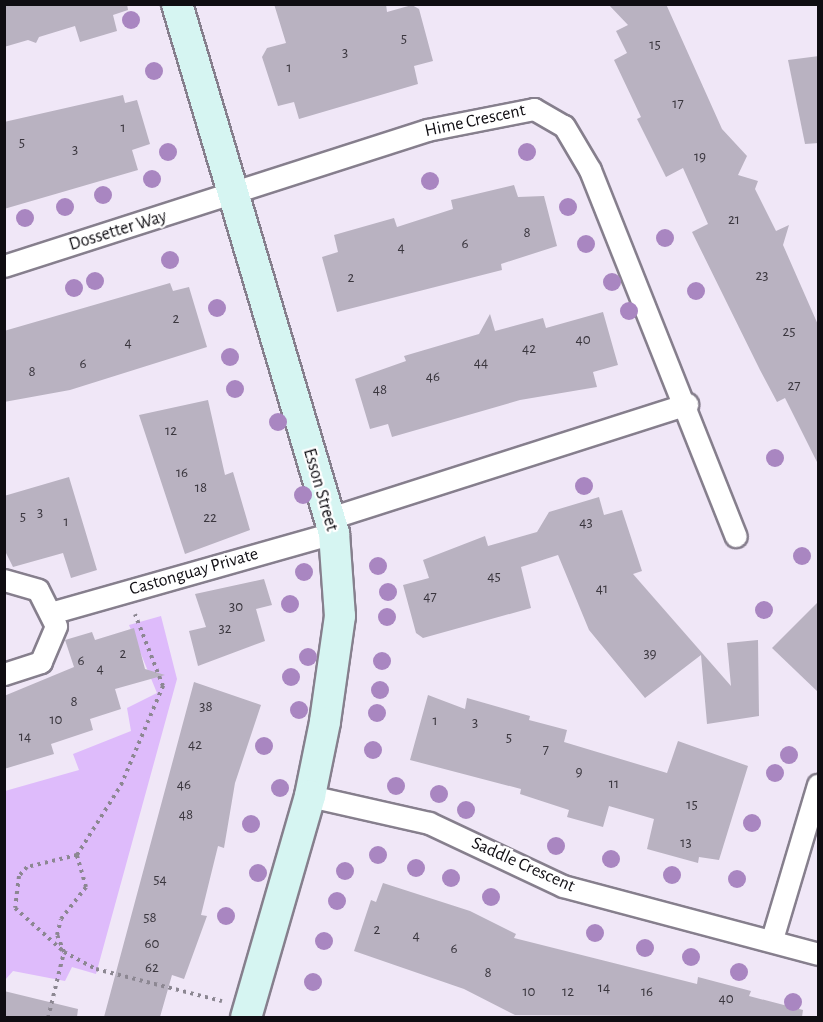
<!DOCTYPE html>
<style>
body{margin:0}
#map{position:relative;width:823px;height:1022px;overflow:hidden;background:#f0e7f7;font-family:"Alegreya Sans",sans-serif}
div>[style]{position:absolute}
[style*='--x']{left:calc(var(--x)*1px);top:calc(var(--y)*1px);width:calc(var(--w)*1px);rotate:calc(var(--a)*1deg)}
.green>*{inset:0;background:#debbfb}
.building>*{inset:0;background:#b9b2c1}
.path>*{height:4px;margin-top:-2px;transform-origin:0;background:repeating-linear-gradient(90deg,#8c8792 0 3px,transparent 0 7.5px)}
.roads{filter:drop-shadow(2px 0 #867f8d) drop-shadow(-2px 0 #867f8d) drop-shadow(0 2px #867f8d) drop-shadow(0 -2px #867f8d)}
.street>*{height:21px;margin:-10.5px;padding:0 10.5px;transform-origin:10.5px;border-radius:10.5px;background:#fff}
.secondary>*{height:30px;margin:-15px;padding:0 15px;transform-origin:15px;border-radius:15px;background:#d6f5f2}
.trees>*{width:18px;height:18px;margin:-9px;border-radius:50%;background:#a986c1}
span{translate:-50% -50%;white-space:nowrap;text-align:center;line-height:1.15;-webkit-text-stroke:4.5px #fff;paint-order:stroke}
.number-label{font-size:15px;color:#3a363e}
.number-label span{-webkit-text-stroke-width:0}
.street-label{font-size:18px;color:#0f0d12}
.frame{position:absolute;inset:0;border:6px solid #0f0d12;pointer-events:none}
</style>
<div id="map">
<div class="green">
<div style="clip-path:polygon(161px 616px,177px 679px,96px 974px,72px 967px,65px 981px,13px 971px,5px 980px,5px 791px,79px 770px,73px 754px,131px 731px,127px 708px,157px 693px,129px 625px)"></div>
</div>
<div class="building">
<div style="clip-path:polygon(4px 4px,127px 4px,128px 10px,113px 15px,117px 31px,80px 42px,75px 26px,39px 37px,36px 43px,28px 40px,4px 47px)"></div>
<div style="clip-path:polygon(274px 4px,386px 4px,387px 12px,412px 5px,419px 9px,433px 61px,414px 66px,418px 84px,299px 119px,294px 102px,278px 106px,262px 57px,267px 48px,286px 43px)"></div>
<div style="clip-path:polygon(608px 4px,666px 4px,722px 129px,747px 156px,738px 175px,758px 181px,755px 189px,776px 231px,789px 225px,783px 245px,819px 327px,819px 466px,785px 398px,777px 402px,760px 370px,692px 232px,708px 224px,683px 168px,666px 177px,637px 119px,641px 117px,614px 60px,627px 53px,616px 31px,628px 25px)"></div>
<div style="clip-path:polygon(819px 56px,819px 143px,805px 144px,788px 60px)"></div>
<div style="clip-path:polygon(123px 95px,125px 103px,137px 100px,150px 144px,132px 150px,138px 170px,4px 209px,4px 122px)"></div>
<div style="clip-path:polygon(514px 185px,518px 197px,544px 196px,557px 246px,501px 264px,502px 270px,337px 312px,322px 257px,338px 252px,334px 235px,394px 218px,397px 227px,453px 209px,451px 200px)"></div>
<div style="clip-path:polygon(170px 283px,173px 291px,189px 287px,207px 347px,70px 390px,4px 402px,4px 331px)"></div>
<div style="clip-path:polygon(603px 312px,618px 365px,593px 372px,597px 387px,520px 400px,392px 437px,388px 424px,370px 429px,355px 379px,406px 361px,404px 356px,479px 334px,490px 314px,495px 331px,543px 318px,546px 328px)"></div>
<div style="clip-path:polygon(208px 400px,225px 475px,233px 472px,250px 530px,185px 554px,139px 415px)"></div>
<div style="clip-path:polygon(69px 477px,97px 570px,71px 578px,63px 553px,13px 567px,4px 549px,4px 496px)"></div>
<div style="clip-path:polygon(599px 497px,604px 515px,622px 510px,642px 571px,633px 574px,731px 686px,727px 643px,758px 640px,759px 716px,707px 724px,701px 655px,645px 698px,589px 630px,558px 555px,521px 567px,531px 608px,423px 638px,416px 633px,403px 585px,429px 578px,423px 560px,485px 536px,488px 546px,537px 532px,549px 512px)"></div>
<div style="clip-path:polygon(264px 579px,272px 605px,256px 609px,265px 641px,198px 666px,189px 631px,206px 627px,195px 594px)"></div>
<div style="clip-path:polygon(819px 601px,819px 693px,772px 648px)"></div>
<div style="clip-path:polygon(134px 628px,145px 669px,165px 675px,115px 689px,121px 709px,90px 719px,93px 730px,51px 744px,54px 754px,4px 769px,4px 696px,74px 667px,65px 640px,92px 632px,95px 640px)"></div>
<div style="clip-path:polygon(194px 682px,261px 705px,235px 783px,224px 848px,218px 846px,201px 915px,207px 916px,184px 979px,172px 975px,160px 1017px,104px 1017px)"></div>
<div style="clip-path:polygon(428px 695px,465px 709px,467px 698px,530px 716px,529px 720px,567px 730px,564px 742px,667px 773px,678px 741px,748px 766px,719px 860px,699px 857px,698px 863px,647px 849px,654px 819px,609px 806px,603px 827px,567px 817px,569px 810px,520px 794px,521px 789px,410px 760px)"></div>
<div style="clip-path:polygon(383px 883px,470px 911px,516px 934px,514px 938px,697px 984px,698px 977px,751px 991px,749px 996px,803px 1010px,802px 1017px,515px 1015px,464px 989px,354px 951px,371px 900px,376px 902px)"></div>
<div style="clip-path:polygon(4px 991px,78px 1009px,77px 1017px,4px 1017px)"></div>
</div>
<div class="path">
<div style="--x:77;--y:855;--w:51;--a:166.5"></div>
<div style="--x:27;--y:867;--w:12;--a:132"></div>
<div style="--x:19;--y:876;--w:32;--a:97"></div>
<div style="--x:15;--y:908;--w:66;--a:41.9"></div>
<div style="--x:64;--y:952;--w:36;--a:28"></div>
<div style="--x:96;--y:969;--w:130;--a:14.3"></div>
<div style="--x:48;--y:1018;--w:68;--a:-76.4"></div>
<div style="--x:64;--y:952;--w:18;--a:-112"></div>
<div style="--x:57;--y:935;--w:16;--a:-76"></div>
<div style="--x:61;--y:919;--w:41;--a:-52"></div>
<div style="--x:86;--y:887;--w:33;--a:-106"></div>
<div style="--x:77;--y:855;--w:83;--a:-57.8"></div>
<div style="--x:121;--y:785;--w:108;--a:-67"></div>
<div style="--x:163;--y:686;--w:77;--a:-111.3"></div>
</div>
<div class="roads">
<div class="street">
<div style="--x:4;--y:266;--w:444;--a:-17.8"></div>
<div style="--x:427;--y:130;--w:109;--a:-11.1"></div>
<div style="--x:534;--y:109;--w:34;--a:30"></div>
<div style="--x:564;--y:126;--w:51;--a:59.4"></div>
<div style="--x:590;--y:170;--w:394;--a:68.3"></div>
<div style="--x:330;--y:518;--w:375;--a:-17.7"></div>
<div style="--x:4;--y:580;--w:35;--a:16"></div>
<div style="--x:38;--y:590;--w:40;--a:63.4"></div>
<div style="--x:56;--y:626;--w:39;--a:113"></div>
<div style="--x:41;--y:662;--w:39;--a:162"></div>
<div style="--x:54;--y:612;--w:291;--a:-15.8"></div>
<div style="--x:310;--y:796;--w:122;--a:12.8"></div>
<div style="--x:429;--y:823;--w:148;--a:25.2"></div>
<div style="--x:563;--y:886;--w:264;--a:14.9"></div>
<div style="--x:772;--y:939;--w:161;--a:-73.4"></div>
</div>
<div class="secondary">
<div style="--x:177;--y:4;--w:552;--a:73.47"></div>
<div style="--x:334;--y:533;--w:83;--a:85.9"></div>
<div style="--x:340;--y:616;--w:107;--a:98.1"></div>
<div style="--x:325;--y:722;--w:76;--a:101.5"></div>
<div style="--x:310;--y:796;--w:231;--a:106.1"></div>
</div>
</div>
<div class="trees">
<div style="left:131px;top:20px"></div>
<div style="left:154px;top:71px"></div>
<div style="left:168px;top:152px"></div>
<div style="left:527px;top:152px"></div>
<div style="left:152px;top:179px"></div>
<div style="left:430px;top:181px"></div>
<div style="left:103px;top:195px"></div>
<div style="left:65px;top:207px"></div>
<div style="left:568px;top:207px"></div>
<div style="left:25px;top:218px"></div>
<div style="left:665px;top:238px"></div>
<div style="left:586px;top:244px"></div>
<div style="left:170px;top:260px"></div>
<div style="left:95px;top:281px"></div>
<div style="left:612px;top:282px"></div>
<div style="left:74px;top:288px"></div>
<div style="left:696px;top:291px"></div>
<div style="left:217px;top:308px"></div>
<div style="left:629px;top:311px"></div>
<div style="left:230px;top:357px"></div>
<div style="left:235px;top:389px"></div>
<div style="left:278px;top:422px"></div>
<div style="left:775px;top:458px"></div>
<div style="left:584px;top:486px"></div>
<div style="left:303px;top:495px"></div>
<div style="left:802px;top:556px"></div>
<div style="left:378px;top:566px"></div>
<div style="left:304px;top:572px"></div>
<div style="left:388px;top:592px"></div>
<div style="left:290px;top:604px"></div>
<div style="left:764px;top:610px"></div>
<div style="left:387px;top:617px"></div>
<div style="left:308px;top:657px"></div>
<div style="left:382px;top:661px"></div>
<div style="left:291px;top:677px"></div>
<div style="left:380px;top:690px"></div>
<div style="left:299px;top:710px"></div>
<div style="left:377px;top:713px"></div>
<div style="left:264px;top:746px"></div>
<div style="left:373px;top:750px"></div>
<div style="left:789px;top:755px"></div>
<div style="left:775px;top:773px"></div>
<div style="left:396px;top:786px"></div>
<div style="left:280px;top:788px"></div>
<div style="left:439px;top:794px"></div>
<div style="left:466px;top:810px"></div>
<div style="left:752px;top:823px"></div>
<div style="left:251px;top:824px"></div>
<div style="left:556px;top:846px"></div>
<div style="left:378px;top:855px"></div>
<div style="left:611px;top:859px"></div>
<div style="left:416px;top:868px"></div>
<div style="left:345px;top:871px"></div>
<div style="left:258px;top:873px"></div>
<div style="left:672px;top:875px"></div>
<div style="left:451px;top:878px"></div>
<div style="left:737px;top:879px"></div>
<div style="left:491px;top:897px"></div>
<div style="left:337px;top:901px"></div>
<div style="left:226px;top:916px"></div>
<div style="left:595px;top:933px"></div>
<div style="left:324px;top:941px"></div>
<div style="left:645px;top:948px"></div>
<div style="left:691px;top:957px"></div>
<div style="left:739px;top:972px"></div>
<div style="left:313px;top:982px"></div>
<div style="left:793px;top:1002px"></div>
</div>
<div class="number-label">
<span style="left:404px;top:39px">5</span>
<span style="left:655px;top:45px">15</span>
<span style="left:345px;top:53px">3</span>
<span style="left:289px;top:68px">1</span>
<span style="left:678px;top:104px">17</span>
<span style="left:123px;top:128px">1</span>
<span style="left:22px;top:143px">5</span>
<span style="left:75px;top:150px">3</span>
<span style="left:700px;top:157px">19</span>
<span style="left:734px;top:220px">21</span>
<span style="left:527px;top:233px">8</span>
<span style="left:465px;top:244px">6</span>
<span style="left:401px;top:248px">4</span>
<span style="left:762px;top:276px">23</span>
<span style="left:351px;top:278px">2</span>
<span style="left:176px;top:319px">2</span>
<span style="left:789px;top:332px">25</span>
<span style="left:583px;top:340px">40</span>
<span style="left:128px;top:343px">4</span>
<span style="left:529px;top:349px">42</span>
<span style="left:481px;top:363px">44</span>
<span style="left:83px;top:364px">6</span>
<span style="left:32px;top:372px">8</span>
<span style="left:433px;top:377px">46</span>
<span style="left:794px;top:386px">27</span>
<span style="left:380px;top:390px">48</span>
<span style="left:171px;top:431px">12</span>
<span style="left:182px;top:473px">16</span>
<span style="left:201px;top:488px">18</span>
<span style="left:40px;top:513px">3</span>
<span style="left:23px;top:517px">5</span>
<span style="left:210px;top:518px">22</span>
<span style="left:66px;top:522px">1</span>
<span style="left:586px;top:523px">43</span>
<span style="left:494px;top:577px">45</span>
<span style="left:602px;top:589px">41</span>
<span style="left:430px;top:597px">47</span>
<span style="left:236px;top:607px">30</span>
<span style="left:225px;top:629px">32</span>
<span style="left:123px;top:654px">2</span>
<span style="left:650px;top:654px">39</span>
<span style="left:81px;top:661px">6</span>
<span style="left:100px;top:669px">4</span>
<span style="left:74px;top:702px">8</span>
<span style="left:206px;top:707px">38</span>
<span style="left:56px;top:720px">10</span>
<span style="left:435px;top:721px">1</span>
<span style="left:475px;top:723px">3</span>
<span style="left:25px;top:737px">14</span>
<span style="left:509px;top:738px">5</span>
<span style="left:195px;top:745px">42</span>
<span style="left:546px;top:750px">7</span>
<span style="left:579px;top:772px">9</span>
<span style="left:614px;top:784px">11</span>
<span style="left:184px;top:785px">46</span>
<span style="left:692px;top:805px">15</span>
<span style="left:186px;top:815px">48</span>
<span style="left:686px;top:843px">13</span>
<span style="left:160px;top:880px">54</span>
<span style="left:150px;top:918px">58</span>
<span style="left:377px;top:930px">2</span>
<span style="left:416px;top:936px">4</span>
<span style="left:152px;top:944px">60</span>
<span style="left:454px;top:949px">6</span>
<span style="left:152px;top:968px">62</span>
<span style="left:488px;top:973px">8</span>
<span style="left:604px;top:988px">14</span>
<span style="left:529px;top:992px">10</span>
<span style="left:568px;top:992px">12</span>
<span style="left:647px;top:992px">16</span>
<span style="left:726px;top:999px">40</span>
</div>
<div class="street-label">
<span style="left:475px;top:121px;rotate:-12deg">Hime Crescent</span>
<span style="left:118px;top:231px;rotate:-17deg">Dossetter Way</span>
<span style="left:320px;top:490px;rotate:74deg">Esson Street</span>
<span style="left:194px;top:572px;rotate:-16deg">Castonguay Private</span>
<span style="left:523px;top:865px;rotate:24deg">Saddle Crescent</span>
</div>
<div class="frame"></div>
</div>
